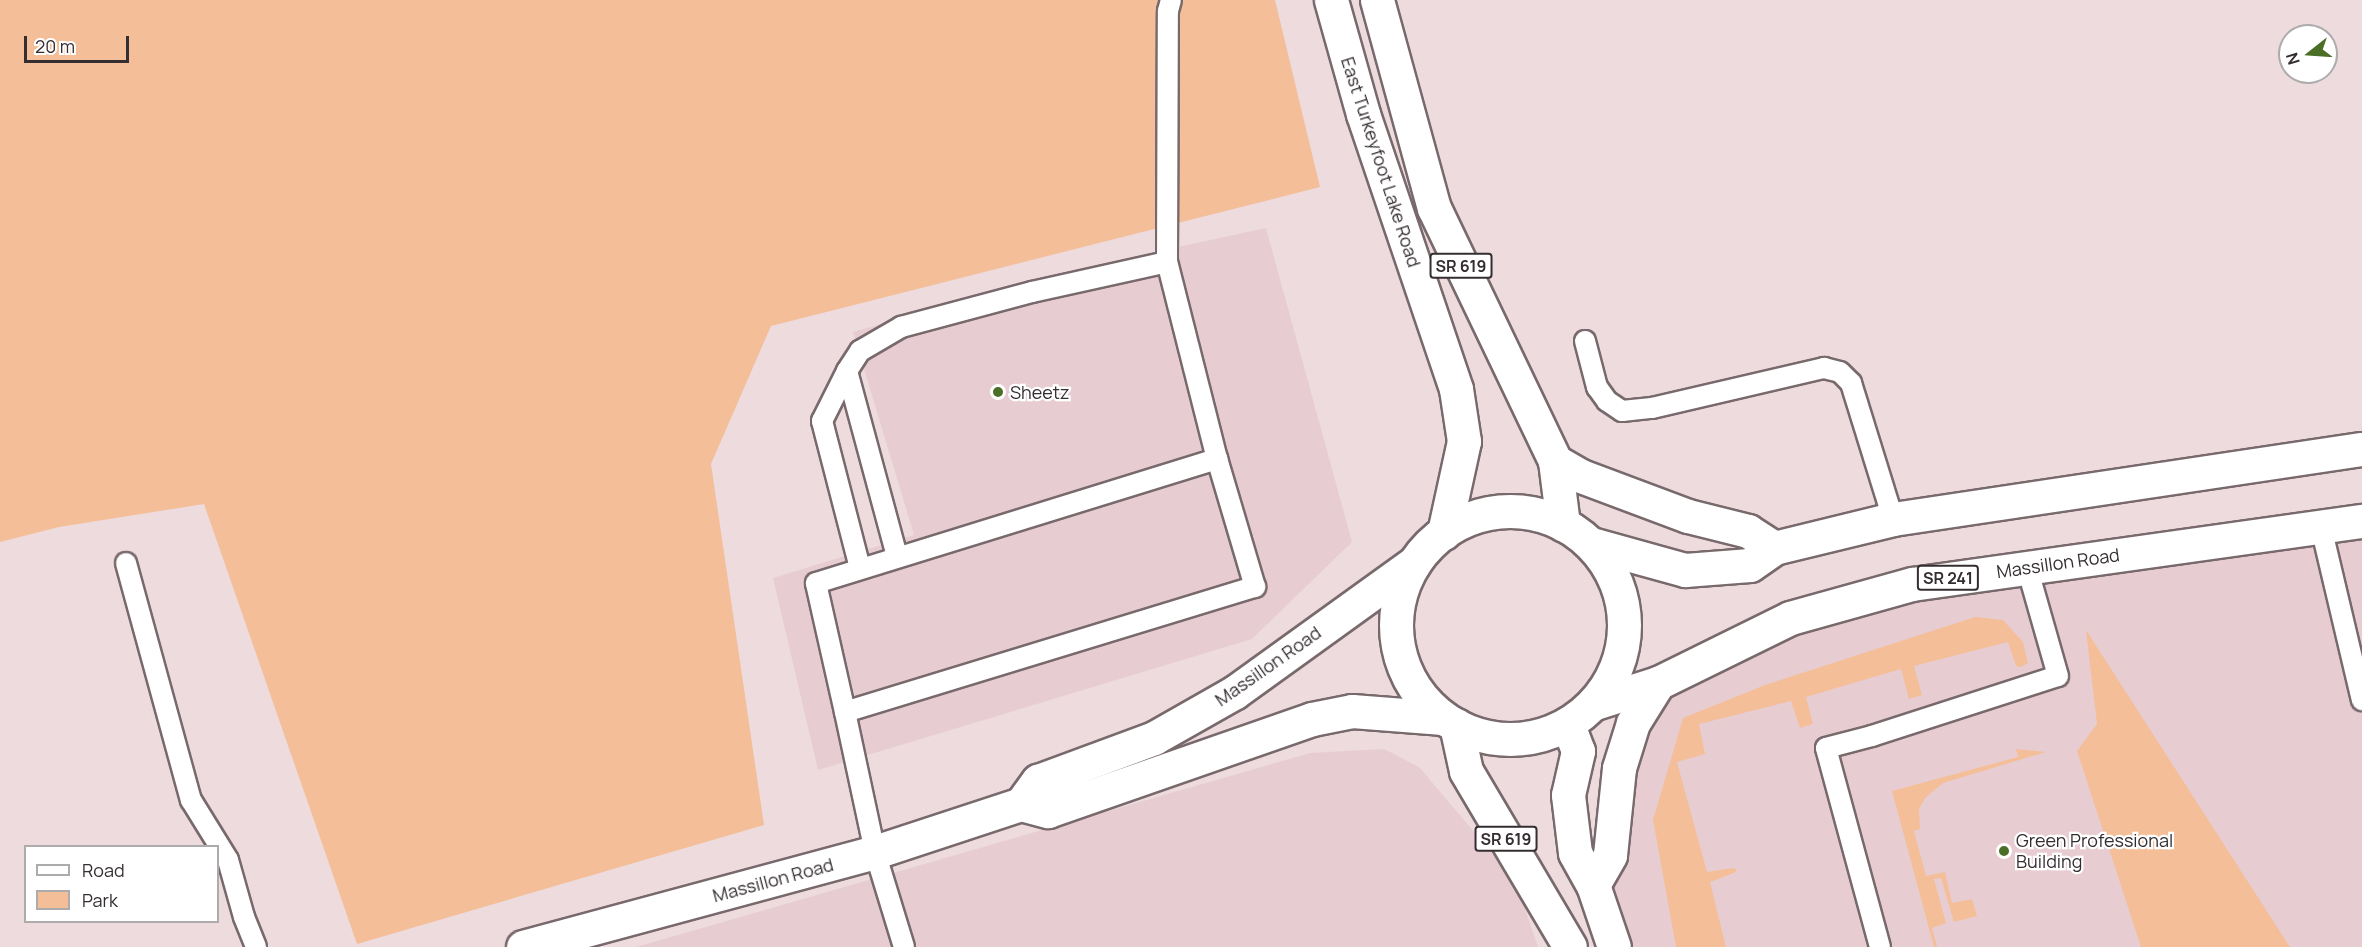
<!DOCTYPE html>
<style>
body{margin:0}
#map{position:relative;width:2362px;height:947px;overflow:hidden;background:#eddbde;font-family:Manrope,sans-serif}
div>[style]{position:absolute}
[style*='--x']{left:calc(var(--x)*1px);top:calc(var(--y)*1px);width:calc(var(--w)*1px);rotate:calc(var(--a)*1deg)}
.built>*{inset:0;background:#e7cdd2}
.green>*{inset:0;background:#f4be99}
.roads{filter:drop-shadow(2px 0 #78696c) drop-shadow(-2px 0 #78696c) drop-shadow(0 2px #78696c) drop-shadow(0 -2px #78696c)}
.lane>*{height:20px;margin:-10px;padding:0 10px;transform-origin:10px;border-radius:10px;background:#fff}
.secondary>*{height:33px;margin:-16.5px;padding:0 16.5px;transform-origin:16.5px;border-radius:16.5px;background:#fff}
.primary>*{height:33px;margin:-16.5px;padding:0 16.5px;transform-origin:16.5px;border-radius:16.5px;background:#fff}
.primary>.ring{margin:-16.5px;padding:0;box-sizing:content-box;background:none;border:33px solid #fff;border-radius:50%}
.dots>*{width:16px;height:16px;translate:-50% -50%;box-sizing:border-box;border:3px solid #fff;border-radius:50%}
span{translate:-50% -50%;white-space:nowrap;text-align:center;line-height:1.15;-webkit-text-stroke:4.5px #fff;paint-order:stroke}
.shield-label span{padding:2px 4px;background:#fff;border:2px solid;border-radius:4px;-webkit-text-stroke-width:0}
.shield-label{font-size:16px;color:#352e30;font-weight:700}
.street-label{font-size:18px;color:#352e30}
.poi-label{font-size:18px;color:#352e30}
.left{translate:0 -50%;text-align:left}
.legend{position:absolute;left:24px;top:845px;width:195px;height:78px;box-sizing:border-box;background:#fff;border:2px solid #aeabac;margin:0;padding:8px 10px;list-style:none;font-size:18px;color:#352e30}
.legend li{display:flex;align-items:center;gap:12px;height:30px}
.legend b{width:30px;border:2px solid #aeabac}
.north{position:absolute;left:2278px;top:24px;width:60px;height:60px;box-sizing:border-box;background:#fff;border:2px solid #aeabac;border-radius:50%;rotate:253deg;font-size:16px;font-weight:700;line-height:24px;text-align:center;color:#352e30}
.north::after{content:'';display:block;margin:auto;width:21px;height:27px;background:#4b6e26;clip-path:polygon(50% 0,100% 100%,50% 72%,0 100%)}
.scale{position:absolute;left:24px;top:36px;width:105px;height:27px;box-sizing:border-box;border:3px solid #352e30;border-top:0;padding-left:8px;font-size:18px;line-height:21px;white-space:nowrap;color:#352e30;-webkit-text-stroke:4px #fff;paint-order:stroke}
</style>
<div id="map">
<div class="built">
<div style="clip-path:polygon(1266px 228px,1352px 542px,1252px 639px,818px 770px,773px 578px,914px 535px,853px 332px,1081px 268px)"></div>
<div style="clip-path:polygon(2362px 521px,2362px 947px,1614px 947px,1593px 885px,1658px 683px,1790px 618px)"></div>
<div style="clip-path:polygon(1384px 749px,1419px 767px,1515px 880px,1538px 947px,636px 947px,1310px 753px)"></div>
</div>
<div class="green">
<div style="clip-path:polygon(0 0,1275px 0,1320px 187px,771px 326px,711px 464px,764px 825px,357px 944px,204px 504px,59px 527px,0 542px)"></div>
<div style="clip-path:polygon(1975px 617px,2003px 620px,2023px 642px,2028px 663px,2021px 667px,2016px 666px,2008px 642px,1914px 666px,1922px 695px,1909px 699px,1901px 669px,1806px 697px,1813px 724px,1800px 728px,1791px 701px,1699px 724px,1705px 754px,1677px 762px,1707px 872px,1733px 868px,1737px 870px,1734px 873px,1710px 882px,1726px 947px,1676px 947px,1653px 820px,1683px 718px,1765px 685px)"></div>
<div style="clip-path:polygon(2086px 630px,2290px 947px,2141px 947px,2077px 751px,2097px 724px)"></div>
<div style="clip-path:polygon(2016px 749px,2046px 752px,1943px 783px,1925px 798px,1919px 809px,1920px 829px,1914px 831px,1926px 876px,1945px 872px,1952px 903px,1972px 899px,1977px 916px,1954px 922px,1941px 878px,1934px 879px,1946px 923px,1932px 928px,1937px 947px,1934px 947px,1892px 791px,2018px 757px)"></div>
</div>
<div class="roads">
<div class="lane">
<div style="--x:1585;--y:341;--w:48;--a:75.4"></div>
<div style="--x:1597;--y:387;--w:17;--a:54"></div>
<div style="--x:1607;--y:401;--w:18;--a:34"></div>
<div style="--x:1622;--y:411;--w:30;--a:-6"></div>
<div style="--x:1652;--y:408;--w:177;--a:-13.1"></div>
<div style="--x:1824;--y:368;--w:16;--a:14"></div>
<div style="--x:1840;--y:372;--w:16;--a:45"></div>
<div style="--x:1851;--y:383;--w:142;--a:72.8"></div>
<div style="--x:847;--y:371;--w:192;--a:74.9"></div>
<div style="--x:2321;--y:527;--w:178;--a:76.7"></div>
<div style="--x:126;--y:563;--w:246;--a:74.7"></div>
<div style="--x:191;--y:800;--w:70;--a:58.3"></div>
<div style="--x:228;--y:860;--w:59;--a:74.3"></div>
<div style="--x:244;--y:917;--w:32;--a:68"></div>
<div style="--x:860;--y:568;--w:152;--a:-104.5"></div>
<div style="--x:822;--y:421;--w:56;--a:-63.4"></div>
<div style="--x:847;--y:371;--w:24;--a:-57"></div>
<div style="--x:860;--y:351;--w:48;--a:-30.3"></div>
<div style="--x:901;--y:327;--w:136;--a:-15"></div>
<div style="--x:1032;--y:292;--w:138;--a:-12.5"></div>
<div style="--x:845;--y:712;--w:132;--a:-102.7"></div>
<div style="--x:816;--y:583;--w:420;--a:-17.2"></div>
<div style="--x:904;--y:947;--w:99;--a:-107"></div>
<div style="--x:875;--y:852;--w:143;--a:-102.1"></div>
<div style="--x:845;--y:712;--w:429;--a:-17"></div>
<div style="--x:1255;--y:587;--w:134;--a:-106.5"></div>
<div style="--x:1217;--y:459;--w:203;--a:-104.2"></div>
<div style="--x:1167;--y:262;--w:251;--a:-89.8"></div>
<div style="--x:1168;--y:11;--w:11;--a:-75"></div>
<div style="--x:1880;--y:947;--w:206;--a:-105.2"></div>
<div style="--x:1826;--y:748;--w:48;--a:-14.6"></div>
<div style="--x:1872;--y:736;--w:195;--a:-17.9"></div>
<div style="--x:2058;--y:676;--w:113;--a:-105.9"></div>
</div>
<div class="secondary">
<div style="--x:1021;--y:804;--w:29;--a:-54"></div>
<div style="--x:1038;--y:781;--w:124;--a:-20.3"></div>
<div style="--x:1154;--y:738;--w:93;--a:-29.6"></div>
<div style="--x:1235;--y:692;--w:221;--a:-35.8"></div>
<div style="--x:523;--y:947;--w:365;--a:-15.1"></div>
<div style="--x:875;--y:852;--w:154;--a:-18.2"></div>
<div style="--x:1021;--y:804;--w:28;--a:15"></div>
<div style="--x:1048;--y:811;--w:280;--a:-19.2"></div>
<div style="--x:1312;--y:719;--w:41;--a:-11.3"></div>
<div style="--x:1352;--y:711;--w:91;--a:4.4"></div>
</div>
<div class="primary">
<div style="--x:1331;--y:0;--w:118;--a:74.3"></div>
<div style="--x:1363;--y:114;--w:290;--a:71.3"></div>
<div style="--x:1456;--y:389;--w:53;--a:81.3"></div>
<div style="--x:1464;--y:441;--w:94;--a:102.3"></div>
<div style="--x:1377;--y:0;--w:216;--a:74.7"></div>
<div style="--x:1434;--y:208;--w:280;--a:64.4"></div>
<div style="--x:1555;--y:461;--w:64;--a:82.8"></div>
<div style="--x:1555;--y:461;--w:30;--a:30"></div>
<div style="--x:1581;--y:476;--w:114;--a:20.5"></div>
<div style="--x:1688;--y:516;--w:62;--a:14"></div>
<div style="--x:1748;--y:531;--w:31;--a:33"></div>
<div class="ring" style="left:1396px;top:511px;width:195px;height:195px"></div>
<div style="--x:1591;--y:544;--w:98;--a:15.5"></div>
<div style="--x:1685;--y:570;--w:65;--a:-4.4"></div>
<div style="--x:1750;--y:565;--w:29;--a:-35"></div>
<div style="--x:1774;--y:548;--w:122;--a:-13.7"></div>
<div style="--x:1893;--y:519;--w:474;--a:-8.5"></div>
<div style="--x:1595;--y:703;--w:66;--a:-17.6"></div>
<div style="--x:1658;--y:683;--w:147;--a:-26.2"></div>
<div style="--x:1790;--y:618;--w:127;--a:-15.6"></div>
<div style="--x:1912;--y:584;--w:454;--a:-8"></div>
<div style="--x:1456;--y:725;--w:47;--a:77.7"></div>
<div style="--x:1466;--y:771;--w:204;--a:59.4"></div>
<div style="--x:1568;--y:725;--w:28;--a:69"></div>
<div style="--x:1578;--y:751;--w:45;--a:102.8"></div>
<div style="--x:1568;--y:795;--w:58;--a:83.1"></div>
<div style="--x:1575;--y:853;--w:37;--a:61"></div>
<div style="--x:1593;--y:885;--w:65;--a:71.3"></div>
<div style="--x:1593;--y:885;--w:34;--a:-60"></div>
<div style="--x:1610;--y:855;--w:87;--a:-84.1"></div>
<div style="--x:1619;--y:768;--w:47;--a:-72.7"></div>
<div style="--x:1633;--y:723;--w:47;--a:-58"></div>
</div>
</div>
<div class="dots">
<div style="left:998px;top:392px;background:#4b6e26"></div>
<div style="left:2004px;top:851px;background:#4b6e26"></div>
</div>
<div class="shield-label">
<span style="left:1461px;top:266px">SR 619</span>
<span style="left:1948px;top:578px">SR 241</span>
<span style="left:1506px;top:839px">SR 619</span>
</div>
<div class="street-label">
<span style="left:1381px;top:162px;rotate:72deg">East Turkeyfoot Lake Road</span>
<span style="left:2058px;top:563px;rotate:-8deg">Massillon Road</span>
<span style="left:1268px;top:666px;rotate:-35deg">Massillon Road</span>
<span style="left:773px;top:880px;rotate:-15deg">Massillon Road</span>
</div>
<div class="poi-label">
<span class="left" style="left:1010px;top:392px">Sheetz</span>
<span class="left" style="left:2016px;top:851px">Green Professional<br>Building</span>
</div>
<ul class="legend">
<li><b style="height:8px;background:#fff"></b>Road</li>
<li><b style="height:16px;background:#f4be99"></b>Park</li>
</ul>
<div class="north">N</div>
<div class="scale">20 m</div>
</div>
